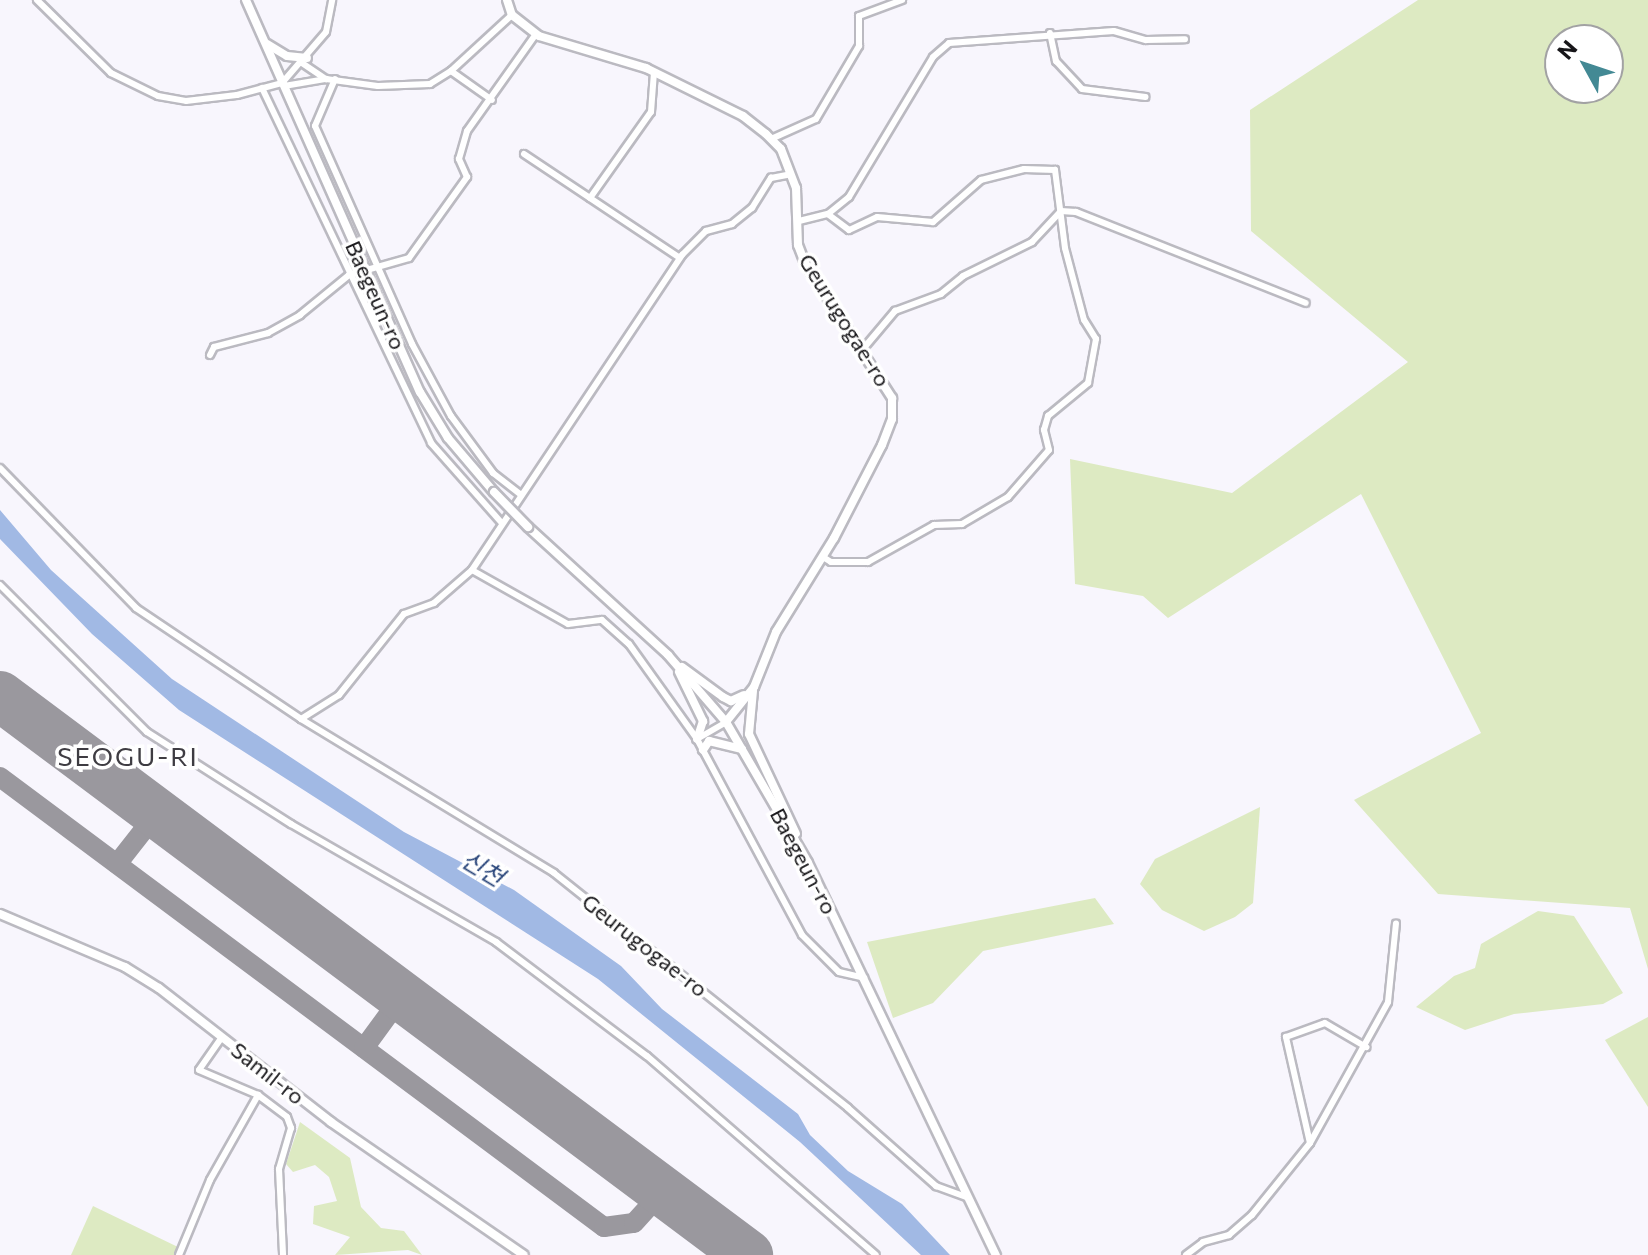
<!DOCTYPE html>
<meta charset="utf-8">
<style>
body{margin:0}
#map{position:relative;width:1648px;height:1255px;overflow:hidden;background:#f8f6fd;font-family:Commissioner,"Noto Sans KR",sans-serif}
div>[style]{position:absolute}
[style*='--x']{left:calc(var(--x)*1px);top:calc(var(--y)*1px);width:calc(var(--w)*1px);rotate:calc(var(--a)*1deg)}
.green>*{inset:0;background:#ddeac2}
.water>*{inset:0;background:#a1b9e4}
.taxiway>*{height:20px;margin:-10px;padding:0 10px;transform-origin:10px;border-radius:10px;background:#9a989e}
.runway>*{height:50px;margin:-25px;padding:0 25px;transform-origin:25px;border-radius:25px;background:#9a989e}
.roads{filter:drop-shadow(2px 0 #bbbac1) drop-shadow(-2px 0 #bbbac1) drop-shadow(0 2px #bbbac1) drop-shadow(0 -2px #bbbac1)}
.street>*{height:6px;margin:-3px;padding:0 3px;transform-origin:3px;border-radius:3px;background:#fff}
.secondary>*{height:8px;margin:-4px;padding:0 4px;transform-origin:4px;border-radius:4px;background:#fff}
.bridges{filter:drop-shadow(2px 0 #bbbac1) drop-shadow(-2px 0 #bbbac1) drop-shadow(0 2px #bbbac1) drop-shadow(0 -2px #bbbac1)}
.secondary-bridge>*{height:8px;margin:-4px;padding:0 4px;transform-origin:4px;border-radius:4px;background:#fff}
span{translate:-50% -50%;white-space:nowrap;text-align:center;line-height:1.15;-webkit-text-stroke:7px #fff;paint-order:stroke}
.street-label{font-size:22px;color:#171619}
.water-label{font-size:24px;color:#29457a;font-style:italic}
.quarter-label{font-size:26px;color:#3e3c42;letter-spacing:2px}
.north{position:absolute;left:1544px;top:24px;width:80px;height:80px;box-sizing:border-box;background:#fff;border:2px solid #a2a2a3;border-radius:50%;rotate:310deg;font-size:22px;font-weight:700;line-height:32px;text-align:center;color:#171619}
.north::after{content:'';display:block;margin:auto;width:28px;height:36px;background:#438994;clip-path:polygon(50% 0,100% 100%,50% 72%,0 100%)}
</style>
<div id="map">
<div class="green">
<div style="clip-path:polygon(evenodd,1418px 0,1648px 0,1648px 969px,1630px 908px,1438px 894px,1354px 800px,1481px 733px,1361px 494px,1168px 618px,1143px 596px,1075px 584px,1070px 459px,1232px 493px,1408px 362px,1251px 231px,1250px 110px,1418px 0,1560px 40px,1608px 40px,1608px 88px,1560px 88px,1560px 40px)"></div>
<div style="clip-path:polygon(1260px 807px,1253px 903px,1235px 917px,1204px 931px,1162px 910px,1140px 884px,1155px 859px)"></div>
<div style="clip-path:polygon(1095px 898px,1114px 924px,983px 951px,933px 1003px,893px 1018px,867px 942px)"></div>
<div style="clip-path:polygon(1538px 911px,1574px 916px,1623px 993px,1603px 1004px,1514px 1014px,1465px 1030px,1416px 1007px,1454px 976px,1475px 968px,1481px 944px)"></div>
<div style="clip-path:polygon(1648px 1017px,1648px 1107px,1605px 1040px)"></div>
<div style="clip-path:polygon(300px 1122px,350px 1158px,361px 1207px,381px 1228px,404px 1231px,422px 1255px,408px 1250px,335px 1255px,350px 1237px,313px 1224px,314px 1206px,337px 1201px,329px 1177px,315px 1165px,293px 1172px,286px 1164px)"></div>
<div style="clip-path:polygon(93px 1206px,180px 1248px,176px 1255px,71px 1255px)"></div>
</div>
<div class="water">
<div style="clip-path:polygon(0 510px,51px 570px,172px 679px,404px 832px,514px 890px,621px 966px,662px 1009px,798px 1114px,810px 1135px,848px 1171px,902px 1204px,950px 1255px,921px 1255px,800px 1142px,598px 979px,179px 710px,92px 634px,0 539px)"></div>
</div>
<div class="taxiway">
<div style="--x:0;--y:777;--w:753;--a:36.69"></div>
<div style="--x:604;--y:1227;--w:30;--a:-8"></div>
<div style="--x:634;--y:1223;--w:43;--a:-47.8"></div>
<div style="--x:117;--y:864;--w:65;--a:-51.9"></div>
<div style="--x:364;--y:1048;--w:64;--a:-53.8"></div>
</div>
<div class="runway">
<div style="--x:0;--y:696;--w:934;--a:36.77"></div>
</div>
<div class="roads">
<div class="street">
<div style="--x:37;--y:0;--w:104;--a:44.6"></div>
<div style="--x:111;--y:73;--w:52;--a:26.1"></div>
<div style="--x:158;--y:96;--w:28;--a:10"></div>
<div style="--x:186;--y:101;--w:51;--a:-6.7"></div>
<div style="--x:237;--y:95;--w:47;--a:-14.9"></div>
<div style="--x:282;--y:83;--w:67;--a:-49.2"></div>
<div style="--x:326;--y:32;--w:33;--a:-79"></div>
<div style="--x:1050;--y:33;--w:29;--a:78"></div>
<div style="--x:1056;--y:61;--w:38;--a:47"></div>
<div style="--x:1082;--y:89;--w:64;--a:7.2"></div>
<div style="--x:302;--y:63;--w:29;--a:34"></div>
<div style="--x:451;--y:71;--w:50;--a:35.3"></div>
<div style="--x:335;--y:79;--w:51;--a:113.1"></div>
<div style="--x:315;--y:126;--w:239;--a:66"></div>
<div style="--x:412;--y:344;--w:82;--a:61.6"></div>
<div style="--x:451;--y:416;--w:71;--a:53.6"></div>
<div style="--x:493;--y:473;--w:36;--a:38"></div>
<div style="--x:284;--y:86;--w:43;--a:-9.5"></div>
<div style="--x:326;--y:79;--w:52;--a:7.7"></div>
<div style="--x:378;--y:86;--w:52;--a:-2.2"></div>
<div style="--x:430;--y:84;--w:25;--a:-32"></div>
<div style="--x:451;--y:71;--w:83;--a:-42.6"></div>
<div style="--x:262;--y:88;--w:393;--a:64.5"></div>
<div style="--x:431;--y:443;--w:106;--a:48.5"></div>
<div style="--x:771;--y:139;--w:49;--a:-24"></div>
<div style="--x:816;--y:119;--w:85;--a:-59.5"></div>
<div style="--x:859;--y:46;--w:30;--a:-90"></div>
<div style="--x:859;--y:16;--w:46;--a:-20.4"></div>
<div style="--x:524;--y:154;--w:187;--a:33.7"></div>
<div style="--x:590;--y:198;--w:105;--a:-54.7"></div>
<div style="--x:651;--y:112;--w:40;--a:-85.7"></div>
<div style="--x:799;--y:221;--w:30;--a:-14"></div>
<div style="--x:828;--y:214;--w:27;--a:-39"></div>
<div style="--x:849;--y:197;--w:163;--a:-59"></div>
<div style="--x:933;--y:57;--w:21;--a:-41"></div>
<div style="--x:949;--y:43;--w:165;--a:-4.2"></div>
<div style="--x:1114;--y:31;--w:33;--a:16"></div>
<div style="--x:1146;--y:40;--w:39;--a:-1"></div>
<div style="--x:863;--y:349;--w:50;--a:-49.9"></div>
<div style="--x:895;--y:311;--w:49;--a:-20.3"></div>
<div style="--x:941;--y:294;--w:28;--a:-39"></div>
<div style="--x:963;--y:276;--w:77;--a:-26.2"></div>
<div style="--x:1032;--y:242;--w:42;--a:-46.9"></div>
<div style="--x:1061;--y:211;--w:15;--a:4"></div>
<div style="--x:1076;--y:212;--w:247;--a:21.6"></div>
<div style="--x:210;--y:355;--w:9;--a:-63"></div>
<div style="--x:214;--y:347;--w:56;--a:-14.5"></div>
<div style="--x:268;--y:333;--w:37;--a:-29"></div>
<div style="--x:300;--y:315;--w:63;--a:-39.2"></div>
<div style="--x:349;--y:275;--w:62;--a:-15.8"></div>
<div style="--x:409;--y:258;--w:100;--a:-54.4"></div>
<div style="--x:467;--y:177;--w:20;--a:-114"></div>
<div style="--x:459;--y:159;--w:29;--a:-74"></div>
<div style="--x:467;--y:131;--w:119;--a:-54.6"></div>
<div style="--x:0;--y:468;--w:195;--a:45.8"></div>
<div style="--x:136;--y:608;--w:199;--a:33.9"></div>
<div style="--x:301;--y:719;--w:296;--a:31.3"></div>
<div style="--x:554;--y:873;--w:376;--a:38.6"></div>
<div style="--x:848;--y:1108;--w:118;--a:41.6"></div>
<div style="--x:936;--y:1186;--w:35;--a:20"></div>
<div style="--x:823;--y:557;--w:9;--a:32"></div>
<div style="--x:831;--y:562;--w:37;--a:0"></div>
<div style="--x:868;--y:562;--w:76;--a:-29.3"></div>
<div style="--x:934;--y:525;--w:28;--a:-2"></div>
<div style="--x:962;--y:524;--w:53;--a:-30.4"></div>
<div style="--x:1008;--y:497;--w:62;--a:-48.9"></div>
<div style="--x:1049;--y:450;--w:21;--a:-104"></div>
<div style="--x:1044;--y:430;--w:15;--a:-74"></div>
<div style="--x:1048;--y:416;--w:52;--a:-39.5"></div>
<div style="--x:1088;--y:383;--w:45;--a:-79.7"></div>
<div style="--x:1096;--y:339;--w:22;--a:-122"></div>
<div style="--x:1084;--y:320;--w:74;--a:-104.8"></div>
<div style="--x:1065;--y:248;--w:79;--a:-97.3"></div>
<div style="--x:1055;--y:170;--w:31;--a:-178"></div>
<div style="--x:1024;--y:169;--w:44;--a:165.7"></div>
<div style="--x:981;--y:180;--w:64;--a:138.8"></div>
<div style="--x:933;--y:222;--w:56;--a:-174.9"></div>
<div style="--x:877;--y:217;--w:31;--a:155"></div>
<div style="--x:849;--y:230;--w:26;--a:-143"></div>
<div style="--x:472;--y:570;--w:110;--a:29.4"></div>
<div style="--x:568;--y:624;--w:34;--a:-7"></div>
<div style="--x:602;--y:620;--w:36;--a:42"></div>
<div style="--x:629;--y:644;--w:117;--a:54.4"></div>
<div style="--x:697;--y:739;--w:222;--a:61.8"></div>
<div style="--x:802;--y:935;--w:52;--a:45"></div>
<div style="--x:839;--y:972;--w:26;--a:13"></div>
<div style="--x:0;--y:585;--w:208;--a:45"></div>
<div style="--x:147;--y:732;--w:171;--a:32.6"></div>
<div style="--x:291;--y:824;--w:237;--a:29.9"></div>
<div style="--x:496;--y:942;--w:189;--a:37.1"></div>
<div style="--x:647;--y:1056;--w:303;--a:41"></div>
<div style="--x:301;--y:719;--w:45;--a:-32.3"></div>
<div style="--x:339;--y:695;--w:104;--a:-51.3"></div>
<div style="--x:404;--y:614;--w:32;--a:-20"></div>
<div style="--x:434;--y:603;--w:50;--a:-41"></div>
<div style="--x:472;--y:570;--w:379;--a:-56.3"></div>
<div style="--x:682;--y:255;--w:34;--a:-45"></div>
<div style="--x:706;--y:231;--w:27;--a:-15"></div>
<div style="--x:732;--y:224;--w:26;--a:-39"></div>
<div style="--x:752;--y:208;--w:36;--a:-58"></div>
<div style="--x:771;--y:178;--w:20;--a:-11"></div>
<div style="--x:697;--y:739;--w:34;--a:-30"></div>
<div style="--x:222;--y:1037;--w:40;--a:124.9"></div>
<div style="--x:199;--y:1070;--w:64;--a:23"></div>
<div style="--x:258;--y:1095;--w:36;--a:37"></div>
<div style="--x:287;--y:1117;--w:12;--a:70"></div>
<div style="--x:291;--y:1128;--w:43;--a:106.3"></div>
<div style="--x:279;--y:1169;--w:86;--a:87.3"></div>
<div style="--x:1310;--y:1143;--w:109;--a:-102.8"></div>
<div style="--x:1286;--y:1037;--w:41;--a:-19.7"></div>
<div style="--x:1325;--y:1023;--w:48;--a:30.3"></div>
<div style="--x:179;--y:1255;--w:81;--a:-67.5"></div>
<div style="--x:210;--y:1180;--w:98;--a:-60.5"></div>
<div style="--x:1186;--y:1255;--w:21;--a:-37"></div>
<div style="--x:1203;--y:1242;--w:27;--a:-15"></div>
<div style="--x:1229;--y:1235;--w:30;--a:-41"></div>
<div style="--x:1252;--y:1215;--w:92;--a:-51.1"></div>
<div style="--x:1310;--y:1143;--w:161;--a:-61"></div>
<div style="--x:1388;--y:1002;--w:79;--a:-84.2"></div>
</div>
<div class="secondary">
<div style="--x:246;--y:0;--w:429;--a:66.1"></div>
<div style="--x:420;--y:392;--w:54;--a:58.7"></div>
<div style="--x:448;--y:438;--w:71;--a:49.6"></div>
<div style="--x:507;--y:0;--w:16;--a:72"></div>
<div style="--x:512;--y:15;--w:34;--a:38"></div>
<div style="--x:539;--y:36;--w:112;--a:16.7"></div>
<div style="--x:646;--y:68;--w:108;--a:26.3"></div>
<div style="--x:743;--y:116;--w:29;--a:38"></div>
<div style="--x:766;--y:134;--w:21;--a:45"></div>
<div style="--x:781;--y:149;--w:42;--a:69"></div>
<div style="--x:796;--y:188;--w:57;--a:88"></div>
<div style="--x:798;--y:245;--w:19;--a:69"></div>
<div style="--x:805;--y:263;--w:161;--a:57.2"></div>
<div style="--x:892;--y:398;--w:21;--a:90"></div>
<div style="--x:892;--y:419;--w:28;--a:111"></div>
<div style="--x:882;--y:445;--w:105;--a:117.3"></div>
<div style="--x:834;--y:538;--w:110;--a:121.7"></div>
<div style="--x:776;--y:632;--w:59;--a:111.8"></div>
<div style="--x:754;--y:687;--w:45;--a:128.7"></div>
<div style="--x:267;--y:44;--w:23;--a:31"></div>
<div style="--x:287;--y:56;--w:20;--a:6"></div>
<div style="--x:528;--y:527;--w:190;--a:42.4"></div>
<div style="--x:668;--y:655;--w:89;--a:49.1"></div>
<div style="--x:726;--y:722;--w:163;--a:59.8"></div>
<div style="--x:808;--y:863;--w:435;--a:64.4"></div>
<div style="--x:682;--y:667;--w:51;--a:36.2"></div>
<div style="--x:723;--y:697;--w:9;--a:27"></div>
<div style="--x:731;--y:701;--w:14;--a:-25"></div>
<div style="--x:679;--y:672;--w:55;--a:63.9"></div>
<div style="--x:703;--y:721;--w:19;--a:108"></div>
<div style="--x:753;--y:691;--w:43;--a:95.3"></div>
<div style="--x:749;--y:734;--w:110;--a:64.8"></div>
<div style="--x:703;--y:750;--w:11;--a:-56"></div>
<div style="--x:709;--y:741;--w:34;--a:14"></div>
<div style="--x:0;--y:914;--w:136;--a:23"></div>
<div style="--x:125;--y:967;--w:40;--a:32"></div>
<div style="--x:159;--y:988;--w:218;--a:37.9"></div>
<div style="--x:331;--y:1122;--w:234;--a:34.6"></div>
</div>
</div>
<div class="bridges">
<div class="secondary-bridge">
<div style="--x:494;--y:492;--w:49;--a:45.8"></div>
</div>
</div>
<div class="street-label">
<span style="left:376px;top:295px;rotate:66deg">Baegeun-ro</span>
<span style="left:845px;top:320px;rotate:58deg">Geurugogae-ro</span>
<span style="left:804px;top:861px;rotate:62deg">Baegeun-ro</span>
<span style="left:645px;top:945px;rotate:38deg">Geurugogae-ro</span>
<span style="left:268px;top:1073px;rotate:38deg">Samil-ro</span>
</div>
<div class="water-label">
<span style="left:483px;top:868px;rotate:31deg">신천</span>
</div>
<div class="quarter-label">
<span style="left:128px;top:756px">SEOGU-RI</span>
</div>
<div class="north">N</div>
</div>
